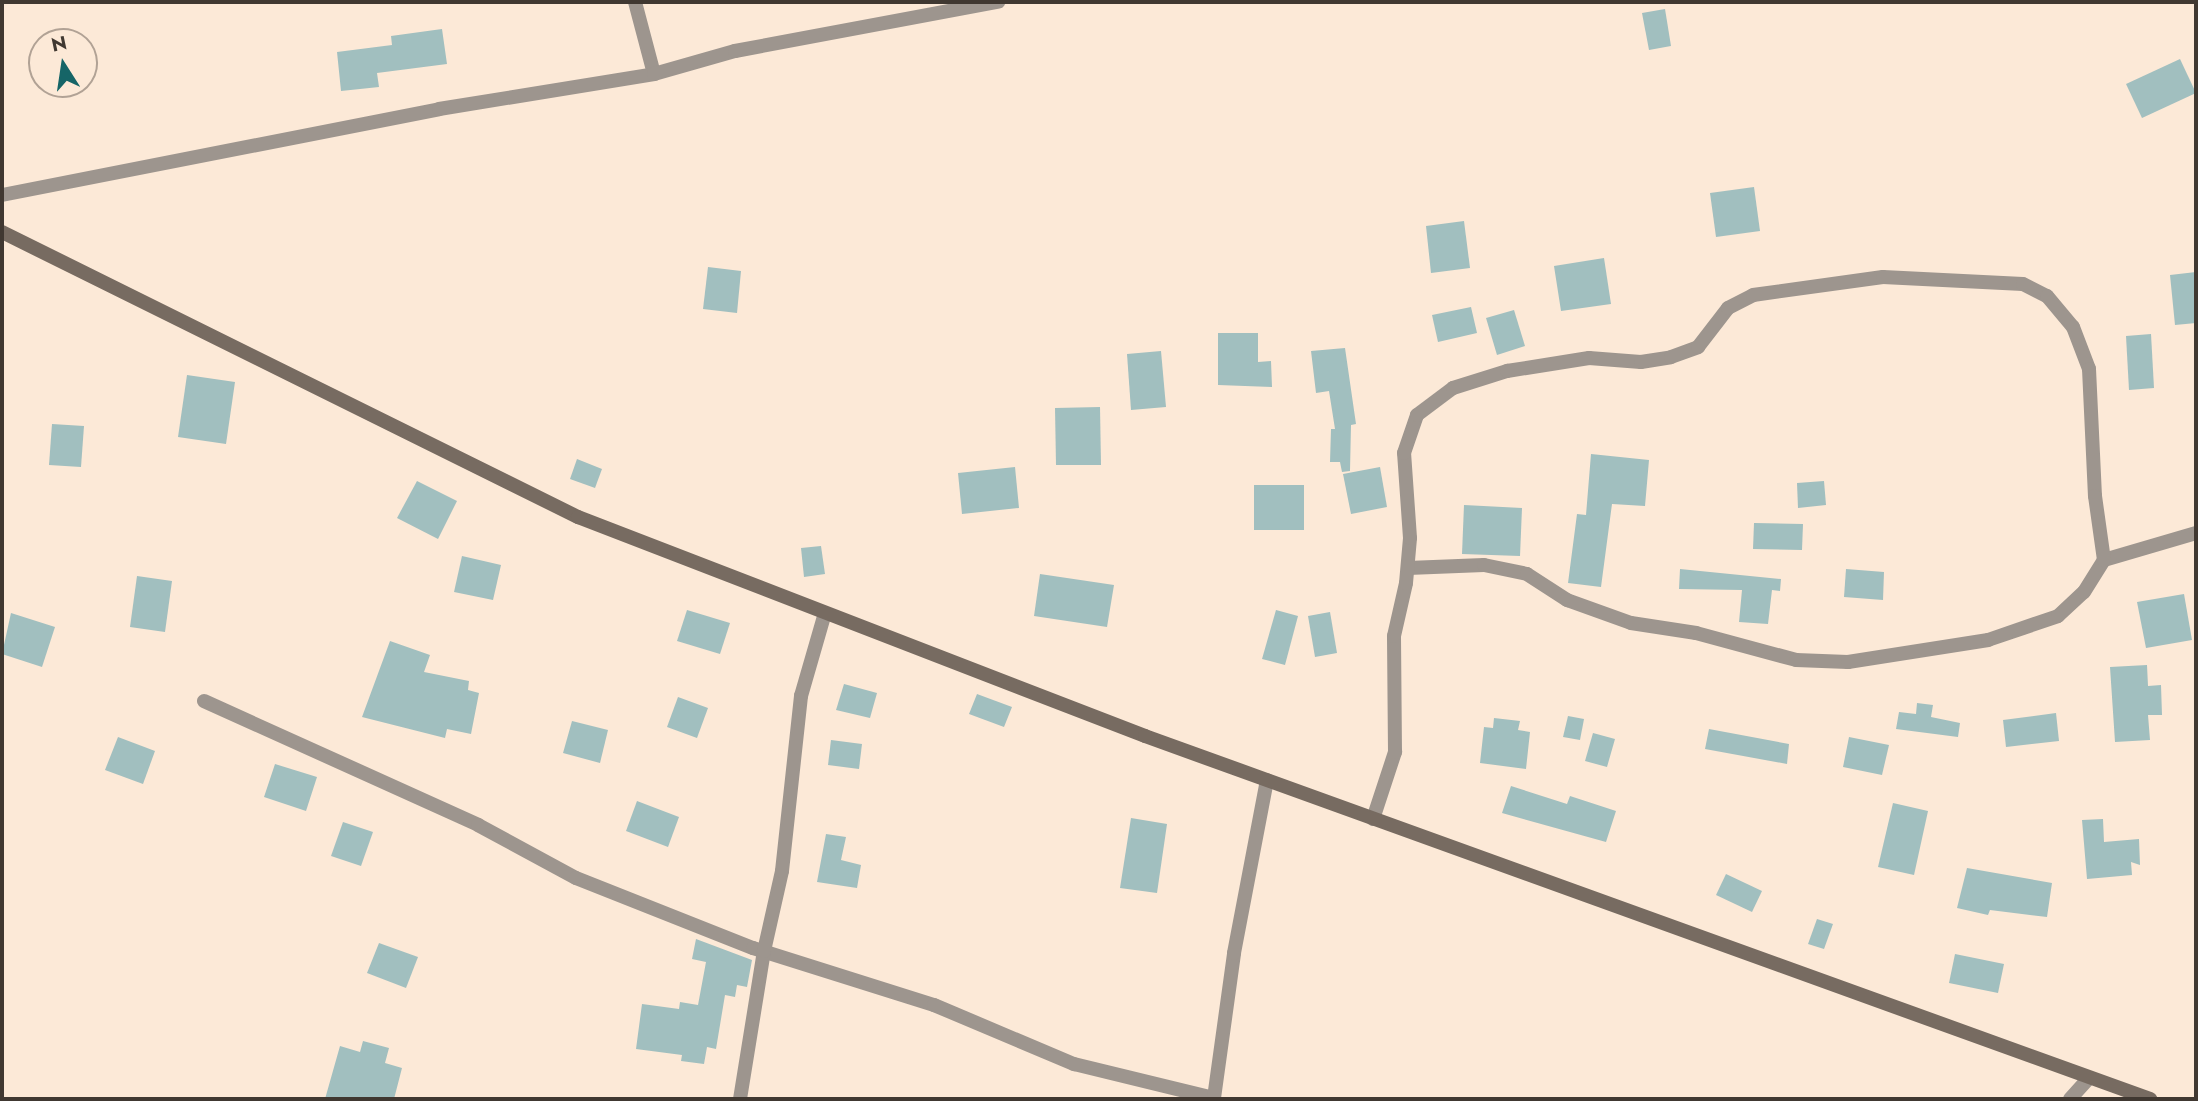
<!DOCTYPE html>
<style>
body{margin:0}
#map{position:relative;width:2198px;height:1101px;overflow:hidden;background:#fce9d7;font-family:Jost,sans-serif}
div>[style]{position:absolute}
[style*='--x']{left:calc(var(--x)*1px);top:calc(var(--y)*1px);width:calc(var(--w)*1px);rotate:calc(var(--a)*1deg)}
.building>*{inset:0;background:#a1bfbf}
.street>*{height:14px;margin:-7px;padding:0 7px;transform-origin:7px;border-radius:7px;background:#9d958e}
.secondary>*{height:14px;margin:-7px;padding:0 7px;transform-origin:7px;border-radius:7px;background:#776b61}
span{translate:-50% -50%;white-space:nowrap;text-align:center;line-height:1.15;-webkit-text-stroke:5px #fce9d7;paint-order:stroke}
.frame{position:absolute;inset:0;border:4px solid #403831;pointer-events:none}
.north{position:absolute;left:28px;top:28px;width:70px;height:70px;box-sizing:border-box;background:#fce9d7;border:2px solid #b1a295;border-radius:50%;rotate:348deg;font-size:19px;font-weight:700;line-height:28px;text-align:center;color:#403831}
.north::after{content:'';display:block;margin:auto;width:24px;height:32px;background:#166567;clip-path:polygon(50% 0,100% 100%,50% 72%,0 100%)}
</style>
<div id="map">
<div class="building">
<div style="clip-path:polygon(1665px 9px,1671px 46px,1649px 50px,1642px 13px)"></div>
<div style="clip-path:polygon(442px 29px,447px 64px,377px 73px,379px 87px,341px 91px,337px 52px,392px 45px,391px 36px)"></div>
<div style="clip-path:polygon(2180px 59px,2196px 93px,2142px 118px,2126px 84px)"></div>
<div style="clip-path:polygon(1754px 187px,1760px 231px,1716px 237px,1710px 193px)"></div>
<div style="clip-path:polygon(1464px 221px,1470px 268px,1431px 273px,1426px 226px)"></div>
<div style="clip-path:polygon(1604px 258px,1611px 304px,1561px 311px,1554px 266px)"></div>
<div style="clip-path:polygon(708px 267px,741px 271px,737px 313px,703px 309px)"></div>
<div style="clip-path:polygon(2196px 272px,2196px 323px,2175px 325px,2170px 275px)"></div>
<div style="clip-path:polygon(1471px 307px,1477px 333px,1438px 342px,1432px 315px)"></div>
<div style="clip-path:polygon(1514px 310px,1525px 346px,1497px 355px,1486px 318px)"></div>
<div style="clip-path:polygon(1218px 333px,1258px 333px,1258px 362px,1271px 361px,1272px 387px,1218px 385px)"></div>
<div style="clip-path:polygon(2151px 334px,2154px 388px,2129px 390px,2126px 336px)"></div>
<div style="clip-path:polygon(1345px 348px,1356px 424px,1351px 425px,1350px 471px,1342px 472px,1340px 462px,1330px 462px,1331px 429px,1335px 429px,1329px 391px,1316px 393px,1311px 351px)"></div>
<div style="clip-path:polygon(1161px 351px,1166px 407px,1131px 410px,1127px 354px)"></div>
<div style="clip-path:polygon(187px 375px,235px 382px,226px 444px,178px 437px)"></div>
<div style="clip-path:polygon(1100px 407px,1101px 465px,1056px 465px,1055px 408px)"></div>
<div style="clip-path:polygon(52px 424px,84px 426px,81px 467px,49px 465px)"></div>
<div style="clip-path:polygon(1591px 454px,1649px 460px,1645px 506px,1612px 504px,1601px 587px,1568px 583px,1577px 514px,1586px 515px)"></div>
<div style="clip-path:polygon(577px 459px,602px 469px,595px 488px,570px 479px)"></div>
<div style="clip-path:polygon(1015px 467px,1019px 508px,962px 514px,958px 473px)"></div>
<div style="clip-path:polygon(1380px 467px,1387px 507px,1351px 514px,1343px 474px)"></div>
<div style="clip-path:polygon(417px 481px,457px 501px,438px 539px,397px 518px)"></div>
<div style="clip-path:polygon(1824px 481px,1826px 505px,1798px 508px,1797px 483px)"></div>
<div style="clip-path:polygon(1254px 485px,1304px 485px,1304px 530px,1254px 530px)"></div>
<div style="clip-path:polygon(1464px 505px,1522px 508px,1520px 556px,1462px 554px)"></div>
<div style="clip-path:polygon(1754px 523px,1803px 524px,1802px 550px,1753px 549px)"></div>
<div style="clip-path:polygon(821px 546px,825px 574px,804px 577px,801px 548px)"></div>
<div style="clip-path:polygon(462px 556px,501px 565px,493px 600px,454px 592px)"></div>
<div style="clip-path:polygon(1680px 569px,1781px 579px,1780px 591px,1772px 590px,1768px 624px,1739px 622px,1742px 590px,1679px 589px)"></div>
<div style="clip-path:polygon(1846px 569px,1884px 572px,1883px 600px,1844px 597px)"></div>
<div style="clip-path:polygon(1040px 574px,1114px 585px,1107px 627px,1034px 616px)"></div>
<div style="clip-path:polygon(137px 576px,172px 581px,165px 632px,130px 627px)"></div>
<div style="clip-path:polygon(2184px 594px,2192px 640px,2146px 648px,2137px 602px)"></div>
<div style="clip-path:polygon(687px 610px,730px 623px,720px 654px,677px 641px)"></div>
<div style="clip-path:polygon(1276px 610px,1298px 616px,1285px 665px,1262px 659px)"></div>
<div style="clip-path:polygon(1330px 612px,1337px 653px,1315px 657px,1308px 616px)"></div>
<div style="clip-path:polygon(11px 613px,55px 627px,42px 667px,2px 654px)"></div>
<div style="clip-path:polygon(390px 641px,430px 655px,424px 672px,469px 681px,468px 690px,479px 693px,471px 734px,447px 729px,445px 738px,362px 717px)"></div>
<div style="clip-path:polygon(2147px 665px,2148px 686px,2161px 685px,2162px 715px,2148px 715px,2150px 740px,2115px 742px,2110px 667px)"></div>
<div style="clip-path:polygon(844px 684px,877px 693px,870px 718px,836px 710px)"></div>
<div style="clip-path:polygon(977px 694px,1012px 707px,1004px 727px,969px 714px)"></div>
<div style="clip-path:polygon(678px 697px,708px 708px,697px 738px,667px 727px)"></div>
<div style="clip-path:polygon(1917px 703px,1933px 705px,1931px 717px,1960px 723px,1958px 737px,1896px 729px,1899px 712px,1916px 714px)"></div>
<div style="clip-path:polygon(2056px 713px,2059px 741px,2006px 747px,2003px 720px)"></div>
<div style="clip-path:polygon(1568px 716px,1584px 719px,1580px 740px,1563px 737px)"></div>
<div style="clip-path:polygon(1494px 718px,1520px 721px,1518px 730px,1530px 732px,1526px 769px,1480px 763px,1484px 727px,1493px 728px)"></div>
<div style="clip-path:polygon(572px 721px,608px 730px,600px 763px,563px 753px)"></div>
<div style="clip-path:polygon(1709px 729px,1789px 744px,1787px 764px,1705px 749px)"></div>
<div style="clip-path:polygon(1593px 733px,1615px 739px,1607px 767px,1585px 761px)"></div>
<div style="clip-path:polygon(118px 737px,155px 751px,143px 784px,105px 770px)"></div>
<div style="clip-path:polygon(1849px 737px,1889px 745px,1882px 775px,1843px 767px)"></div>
<div style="clip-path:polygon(831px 740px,862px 744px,859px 769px,828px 765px)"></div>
<div style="clip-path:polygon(275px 764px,317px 777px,306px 811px,264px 797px)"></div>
<div style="clip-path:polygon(1511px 786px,1567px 804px,1570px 796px,1616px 811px,1606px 842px,1502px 813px)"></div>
<div style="clip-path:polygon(637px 801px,679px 817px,668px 847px,626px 831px)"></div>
<div style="clip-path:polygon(1893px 803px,1928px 811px,1914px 875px,1878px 867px)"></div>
<div style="clip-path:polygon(1131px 818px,1167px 824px,1157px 893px,1120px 888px)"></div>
<div style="clip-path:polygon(2103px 819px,2104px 842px,2139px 839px,2140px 865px,2131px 862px,2132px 875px,2087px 879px,2082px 820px)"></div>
<div style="clip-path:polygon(343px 822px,373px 832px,361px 866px,331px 856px)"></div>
<div style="clip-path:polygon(826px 834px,846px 837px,841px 860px,861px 865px,857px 888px,817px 882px)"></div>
<div style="clip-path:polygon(1967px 868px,2052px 883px,2047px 917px,1990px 910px,1988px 915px,1957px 908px)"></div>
<div style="clip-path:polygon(1726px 874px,1762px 891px,1752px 912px,1716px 895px)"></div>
<div style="clip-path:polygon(1817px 919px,1833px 924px,1824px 949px,1808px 944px)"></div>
<div style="clip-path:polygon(696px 939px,752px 960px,747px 987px,737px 985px,735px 997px,725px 995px,716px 1049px,707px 1047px,704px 1064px,681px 1061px,682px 1055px,636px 1049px,642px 1004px,679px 1009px,680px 1002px,698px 1005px,706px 962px,692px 959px)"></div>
<div style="clip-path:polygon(379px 943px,418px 957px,406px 988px,367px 973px)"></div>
<div style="clip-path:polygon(1955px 954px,2004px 964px,1998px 993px,1949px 983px)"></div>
<div style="clip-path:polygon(363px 1041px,389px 1048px,385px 1063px,402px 1068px,394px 1099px,325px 1099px,340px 1046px,360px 1052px)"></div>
</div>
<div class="street">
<div style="--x:635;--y:2;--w:74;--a:75.2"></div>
<div style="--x:2;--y:195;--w:445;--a:-11.1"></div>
<div style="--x:439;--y:109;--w:218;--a:-9.2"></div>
<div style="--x:654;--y:74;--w:84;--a:-15.9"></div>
<div style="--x:735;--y:51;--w:268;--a:-10.6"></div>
<div style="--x:1408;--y:568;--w:76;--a:-2.3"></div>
<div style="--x:1484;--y:565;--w:44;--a:11.8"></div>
<div style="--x:1527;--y:574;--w:48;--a:33"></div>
<div style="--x:1567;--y:600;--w:68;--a:19.8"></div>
<div style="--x:1631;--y:623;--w:66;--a:8.7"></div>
<div style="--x:1696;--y:633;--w:104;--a:15.1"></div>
<div style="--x:1796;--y:660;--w:52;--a:2.2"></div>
<div style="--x:1848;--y:662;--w:142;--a:-8.9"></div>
<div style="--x:1988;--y:640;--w:74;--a:-18.9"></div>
<div style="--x:2058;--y:616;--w:35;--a:-43"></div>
<div style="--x:2084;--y:592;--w:38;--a:-58"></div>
<div style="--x:2104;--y:560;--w:96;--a:-16.4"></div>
<div style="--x:204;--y:701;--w:301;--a:24.3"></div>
<div style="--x:478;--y:825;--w:111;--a:28.4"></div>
<div style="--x:576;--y:878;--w:190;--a:21.6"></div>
<div style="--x:753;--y:948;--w:190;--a:17.5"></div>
<div style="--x:934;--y:1005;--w:152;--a:22.9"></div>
<div style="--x:1074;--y:1064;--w:144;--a:13.7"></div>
<div style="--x:1214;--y:1098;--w:146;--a:-82.1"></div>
<div style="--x:1234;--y:953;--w:176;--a:-79.2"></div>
<div style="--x:1373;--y:819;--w:71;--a:-71.8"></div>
<div style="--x:1395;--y:752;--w:116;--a:-90.5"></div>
<div style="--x:1394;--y:636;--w:54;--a:-77.2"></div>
<div style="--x:1406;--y:583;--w:45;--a:-84.9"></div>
<div style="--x:1410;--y:538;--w:85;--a:-94"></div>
<div style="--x:1404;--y:453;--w:40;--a:-71.1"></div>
<div style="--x:1417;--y:415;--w:45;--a:-36.9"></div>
<div style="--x:1453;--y:388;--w:57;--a:-17.5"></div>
<div style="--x:1507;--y:371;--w:83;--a:-9"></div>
<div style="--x:1589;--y:358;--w:52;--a:4.4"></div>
<div style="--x:1641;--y:362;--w:30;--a:-9"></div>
<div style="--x:1671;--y:357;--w:29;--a:-20"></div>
<div style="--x:1698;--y:347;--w:49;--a:-52.4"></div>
<div style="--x:1728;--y:308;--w:28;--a:-27"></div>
<div style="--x:1753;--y:295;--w:131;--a:-7.9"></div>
<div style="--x:1883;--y:277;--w:140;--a:2.9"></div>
<div style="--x:2023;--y:284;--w:27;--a:27"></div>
<div style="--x:2047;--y:296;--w:40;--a:50"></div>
<div style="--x:2073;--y:327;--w:45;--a:69.1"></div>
<div style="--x:2089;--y:369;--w:127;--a:87.3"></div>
<div style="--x:2095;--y:496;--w:65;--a:82"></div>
<div style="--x:740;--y:1099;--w:150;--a:-80.8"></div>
<div style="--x:764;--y:951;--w:82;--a:-77.3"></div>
<div style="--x:782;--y:871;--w:176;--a:-83.8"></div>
<div style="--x:801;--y:696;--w:86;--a:-73.9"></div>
<div style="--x:2070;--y:1099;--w:28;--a:-48"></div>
</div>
<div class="secondary">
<div style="--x:2;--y:232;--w:643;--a:26.33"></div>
<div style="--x:578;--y:517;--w:608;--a:21.12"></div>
<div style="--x:1145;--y:736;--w:1069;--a:19.86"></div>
</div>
<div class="frame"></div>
<div class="north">N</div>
</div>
